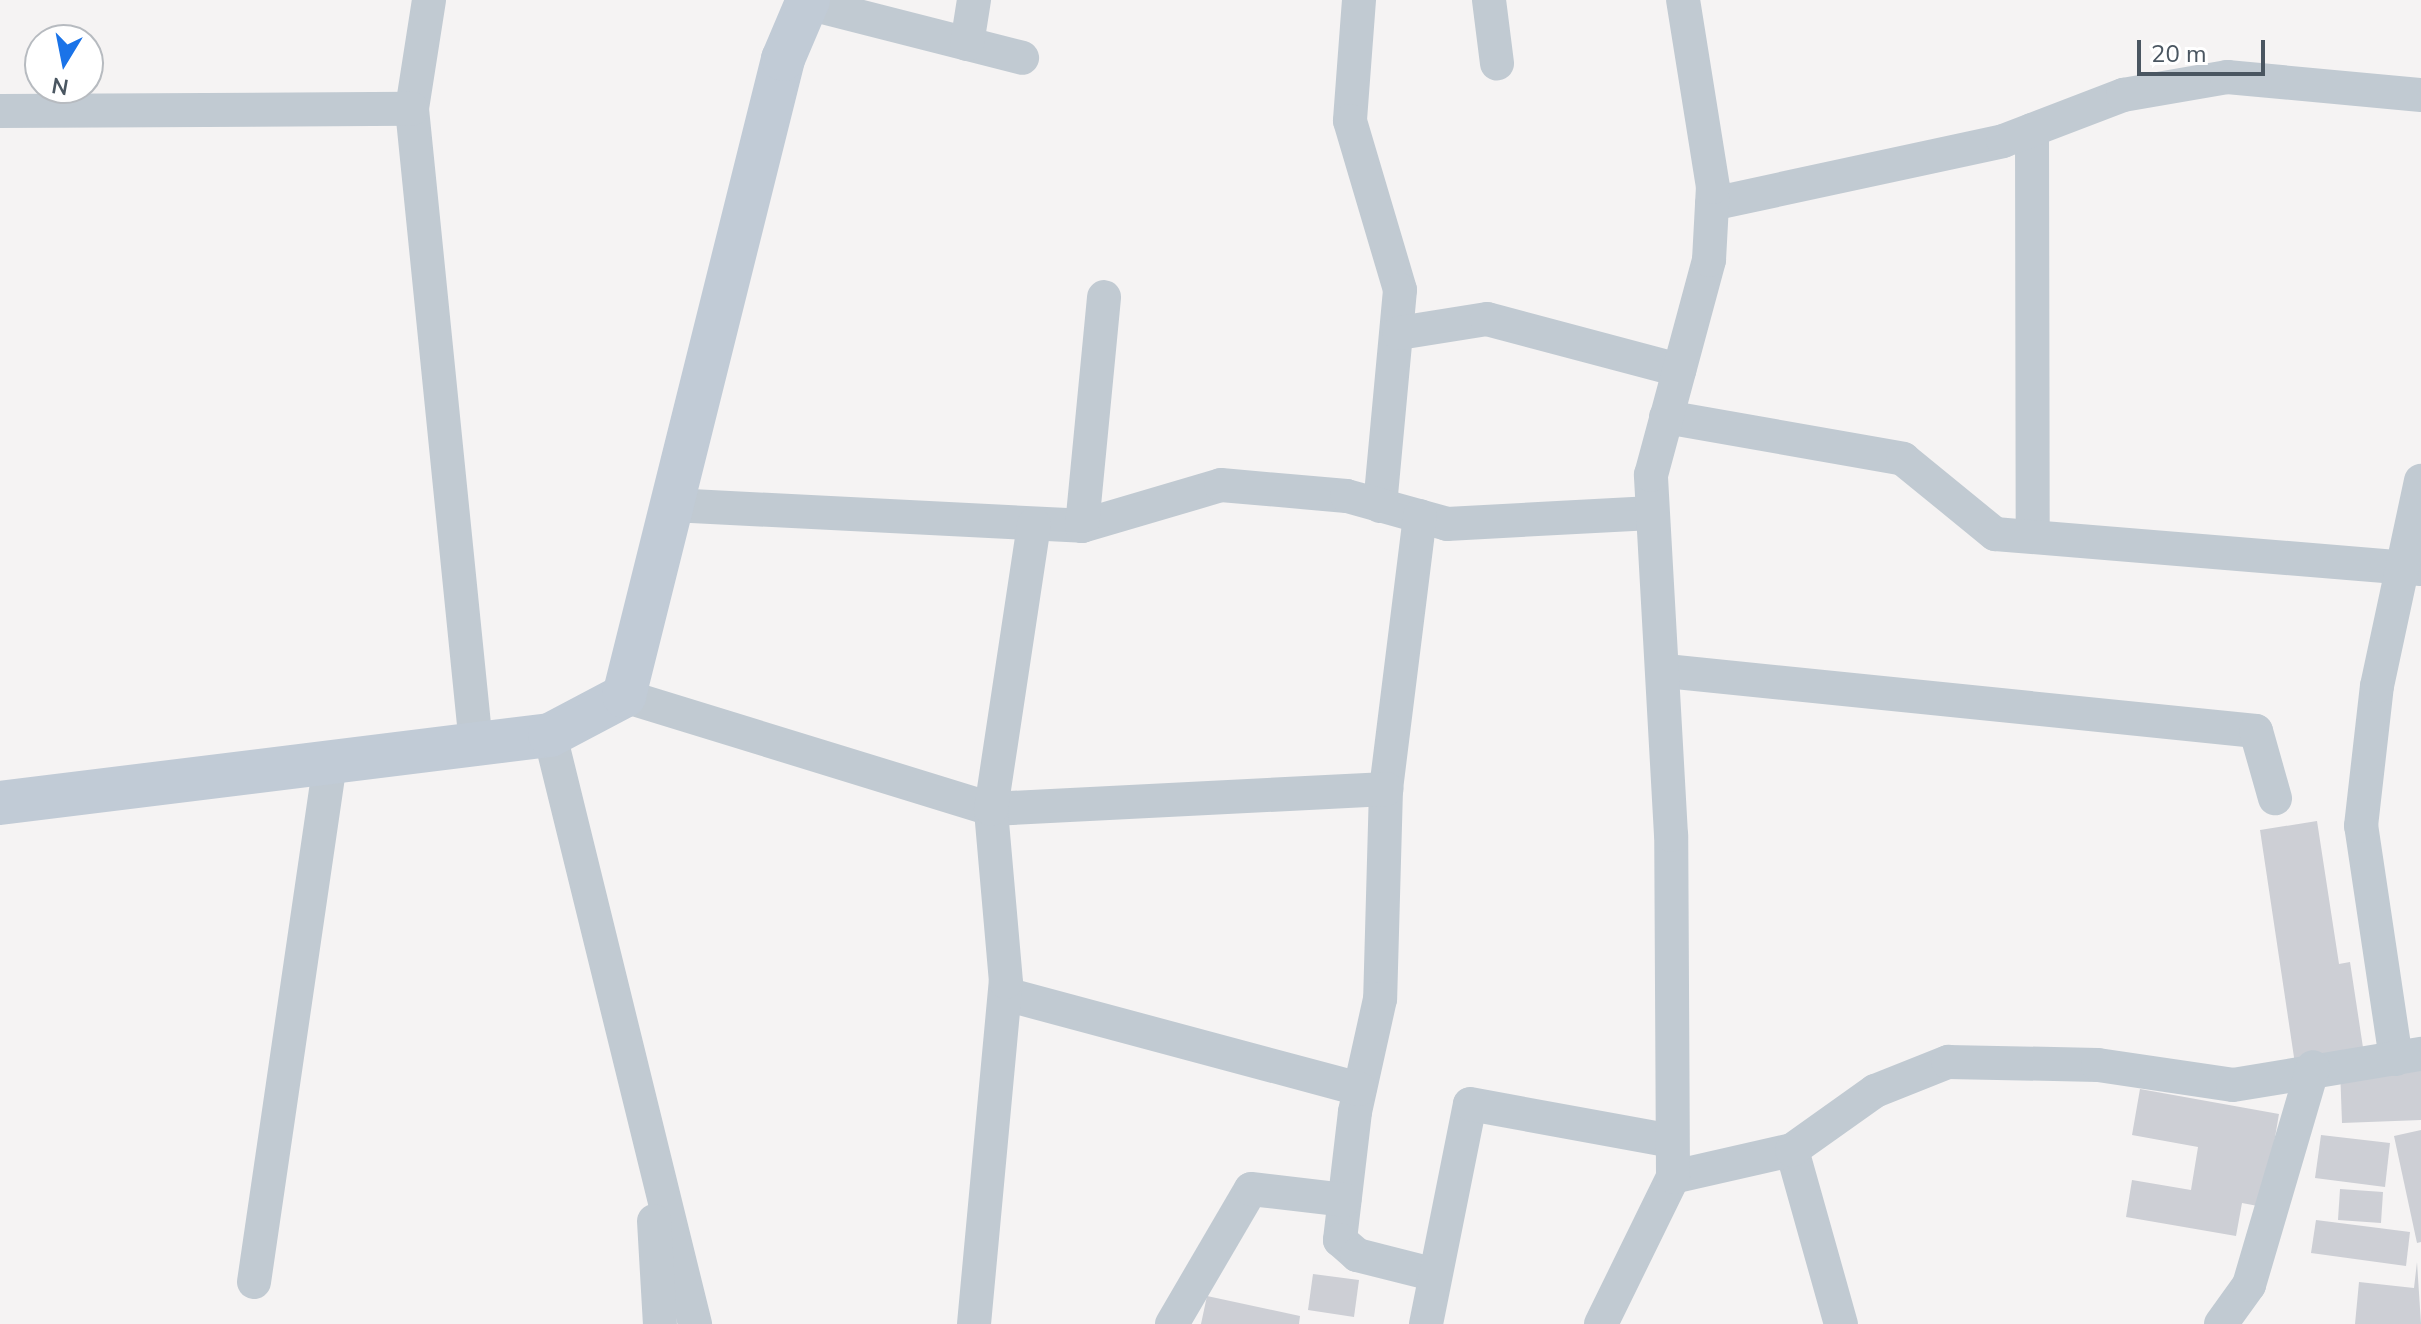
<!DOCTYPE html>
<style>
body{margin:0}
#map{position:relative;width:2421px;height:1324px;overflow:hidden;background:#f5f3f3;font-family:"Nunito Sans",sans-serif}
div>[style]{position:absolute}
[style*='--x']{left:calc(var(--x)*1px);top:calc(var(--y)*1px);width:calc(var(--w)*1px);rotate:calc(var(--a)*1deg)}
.building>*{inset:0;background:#cdcfd5}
.street>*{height:34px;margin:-17px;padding:0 17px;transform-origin:17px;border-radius:17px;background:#c1cad2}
.secondary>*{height:44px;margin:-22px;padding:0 22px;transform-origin:22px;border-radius:22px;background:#c1cbd6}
span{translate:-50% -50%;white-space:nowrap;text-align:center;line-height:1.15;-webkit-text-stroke:6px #fff;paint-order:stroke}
.north{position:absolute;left:24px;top:24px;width:80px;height:80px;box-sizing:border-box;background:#fff;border:2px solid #b7bbc0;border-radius:50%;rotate:190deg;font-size:22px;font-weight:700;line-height:32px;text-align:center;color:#4a5661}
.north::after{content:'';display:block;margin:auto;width:28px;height:36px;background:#1a73e8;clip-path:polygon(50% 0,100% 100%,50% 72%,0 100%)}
.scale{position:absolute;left:2137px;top:40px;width:128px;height:36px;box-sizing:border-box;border:4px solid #4a5661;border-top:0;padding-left:10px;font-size:24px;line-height:28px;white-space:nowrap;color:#4a5661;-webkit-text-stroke:6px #fff;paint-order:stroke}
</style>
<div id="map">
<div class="building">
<div style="clip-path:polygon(2317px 821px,2339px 964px,2350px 962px,2364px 1054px,2295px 1064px,2260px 830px)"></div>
<div style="clip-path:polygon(2421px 1065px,2421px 1120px,2342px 1123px,2340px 1068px)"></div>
<div style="clip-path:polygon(2140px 1089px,2279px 1114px,2263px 1207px,2242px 1203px,2236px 1236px,2126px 1217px,2132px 1180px,2191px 1190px,2198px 1147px,2132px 1135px)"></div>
<div style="clip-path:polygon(2421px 1130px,2421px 1242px,2417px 1243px,2394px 1136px)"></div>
<div style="clip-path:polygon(2321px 1135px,2390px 1143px,2385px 1187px,2315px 1178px)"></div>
<div style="clip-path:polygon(2340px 1189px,2383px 1192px,2381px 1223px,2338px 1220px)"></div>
<div style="clip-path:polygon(2316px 1220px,2410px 1232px,2406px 1266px,2311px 1253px)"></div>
<div style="clip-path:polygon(2417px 1262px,2421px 1324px,2355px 1324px,2359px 1282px,2414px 1288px)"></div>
<div style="clip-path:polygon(1313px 1274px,1359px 1280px,1354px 1317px,1308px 1310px)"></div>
<div style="clip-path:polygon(1207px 1296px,1300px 1316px,1299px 1324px,1201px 1324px)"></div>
</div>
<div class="street">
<div style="--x:429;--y:0;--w:110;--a:98.9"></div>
<div style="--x:412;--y:109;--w:639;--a:84.25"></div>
<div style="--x:1359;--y:0;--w:121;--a:94.3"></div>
<div style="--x:1350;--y:121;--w:176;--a:73.5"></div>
<div style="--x:1400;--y:290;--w:217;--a:95.3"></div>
<div style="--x:1489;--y:0;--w:64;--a:82.8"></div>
<div style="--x:807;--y:3;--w:222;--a:14.3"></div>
<div style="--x:967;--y:44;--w:45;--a:-81"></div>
<div style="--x:0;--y:111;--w:412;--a:-0.3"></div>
<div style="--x:2032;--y:130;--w:406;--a:89.9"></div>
<div style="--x:1712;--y:204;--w:298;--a:-12.2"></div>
<div style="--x:2003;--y:141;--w:129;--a:-21"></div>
<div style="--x:2123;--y:95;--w:106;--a:-9.8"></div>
<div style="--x:2227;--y:77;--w:195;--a:5.3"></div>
<div style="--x:1399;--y:333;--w:89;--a:-9"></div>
<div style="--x:1487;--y:319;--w:199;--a:14.9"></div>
<div style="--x:1666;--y:417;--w:241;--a:10"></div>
<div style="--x:1903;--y:459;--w:119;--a:39.2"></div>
<div style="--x:1995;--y:534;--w:427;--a:4.7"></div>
<div style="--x:672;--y:505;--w:411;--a:2.9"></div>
<div style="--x:1082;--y:526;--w:145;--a:-16.4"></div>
<div style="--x:1221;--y:485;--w:126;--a:5"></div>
<div style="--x:1347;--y:496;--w:104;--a:15.6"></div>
<div style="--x:1447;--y:524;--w:205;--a:-3.1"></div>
<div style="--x:1420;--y:516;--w:275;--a:97.1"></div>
<div style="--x:1386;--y:789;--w:210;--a:91.6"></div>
<div style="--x:1380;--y:999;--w:116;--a:102.5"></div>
<div style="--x:1355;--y:1112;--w:129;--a:96.7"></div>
<div style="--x:1340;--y:1240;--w:23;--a:41"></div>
<div style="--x:1357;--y:1255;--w:77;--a:14.2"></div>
<div style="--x:1082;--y:526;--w:230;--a:-84.5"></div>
<div style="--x:1666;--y:671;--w:593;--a:5.81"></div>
<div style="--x:2256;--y:731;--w:70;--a:74.2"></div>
<div style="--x:624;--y:696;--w:384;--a:17.1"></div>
<div style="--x:991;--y:809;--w:396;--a:-2.9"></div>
<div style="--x:550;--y:735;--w:607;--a:76.17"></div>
<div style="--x:1005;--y:994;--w:367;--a:15"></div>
<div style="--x:2396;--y:1059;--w:236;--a:-98.5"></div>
<div style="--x:2361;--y:826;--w:141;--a:-83.5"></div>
<div style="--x:2377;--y:686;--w:210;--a:-77.9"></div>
<div style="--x:1792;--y:1150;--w:181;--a:74.3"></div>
<div style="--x:1673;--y:1177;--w:122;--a:-12.8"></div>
<div style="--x:1792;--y:1150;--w:102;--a:-35.4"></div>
<div style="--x:1875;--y:1091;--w:79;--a:-21.7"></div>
<div style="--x:1948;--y:1062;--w:150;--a:1.1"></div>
<div style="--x:2098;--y:1065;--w:136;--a:8.4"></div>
<div style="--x:2233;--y:1085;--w:191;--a:-9.4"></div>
<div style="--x:654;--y:1221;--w:103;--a:86.7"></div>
<div style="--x:254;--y:1282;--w:525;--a:-81.67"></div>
<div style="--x:974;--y:1324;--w:343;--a:-84.7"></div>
<div style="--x:1006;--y:982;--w:174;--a:-95"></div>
<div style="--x:991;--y:809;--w:288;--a:-81.4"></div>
<div style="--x:1172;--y:1324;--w:156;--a:-59.7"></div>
<div style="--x:1251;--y:1189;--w:94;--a:6.7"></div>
<div style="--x:1426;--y:1324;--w:224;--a:-78.7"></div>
<div style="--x:1470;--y:1104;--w:204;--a:10.4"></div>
<div style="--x:1601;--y:1324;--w:164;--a:-63.9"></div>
<div style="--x:1673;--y:1177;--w:342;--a:-90.3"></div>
<div style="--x:1671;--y:835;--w:361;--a:-93.2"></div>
<div style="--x:1651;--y:475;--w:223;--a:-74.9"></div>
<div style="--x:1709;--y:260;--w:73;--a:-86.9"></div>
<div style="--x:1713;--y:187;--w:189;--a:-99.1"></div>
<div style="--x:2221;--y:1324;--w:48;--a:-54.3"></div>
<div style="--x:2249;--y:1285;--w:227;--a:-73.6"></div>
</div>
<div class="secondary">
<div style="--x:0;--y:803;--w:554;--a:-7.05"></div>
<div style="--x:550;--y:735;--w:84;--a:-27.8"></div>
<div style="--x:624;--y:696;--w:657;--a:-75.98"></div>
<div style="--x:783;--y:59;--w:64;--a:-67"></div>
</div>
<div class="north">N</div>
<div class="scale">20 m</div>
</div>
